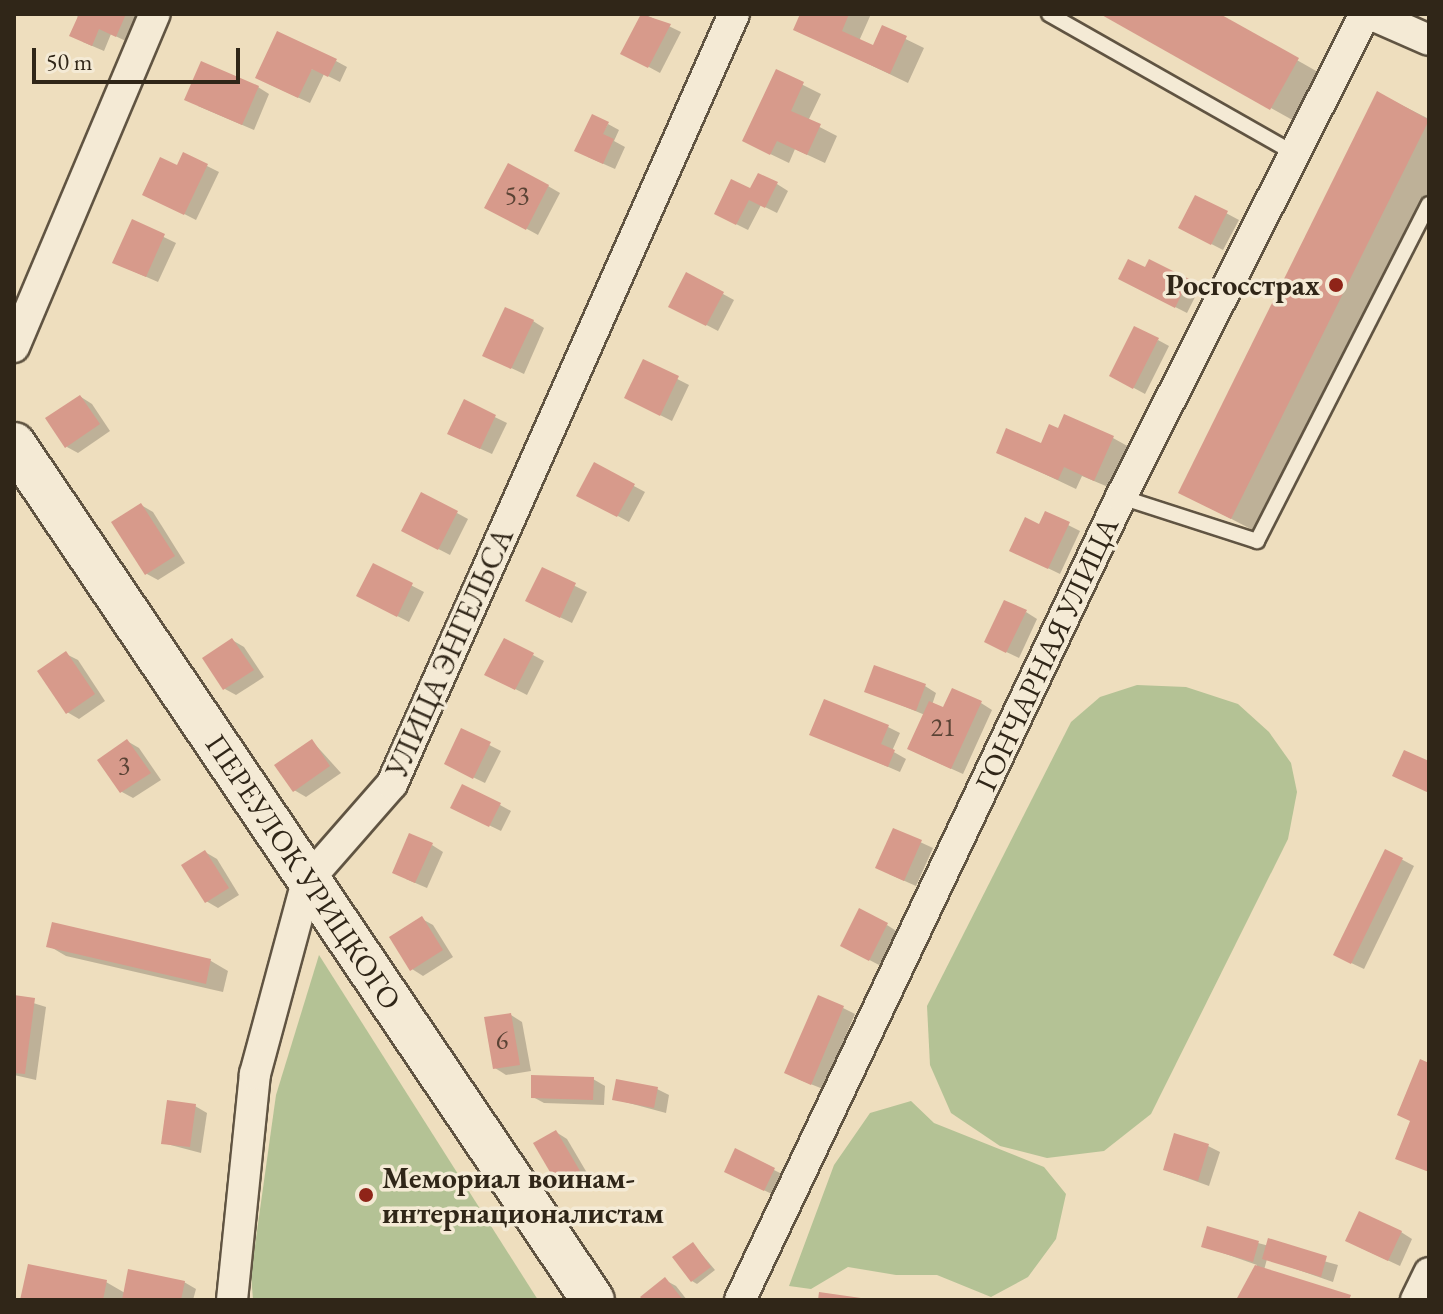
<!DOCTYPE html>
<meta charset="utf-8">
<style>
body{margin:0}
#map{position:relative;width:1443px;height:1314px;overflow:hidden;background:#eedebe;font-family:"EB Garamond",serif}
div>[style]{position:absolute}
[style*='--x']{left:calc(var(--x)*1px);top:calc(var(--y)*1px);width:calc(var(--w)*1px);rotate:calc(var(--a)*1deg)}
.green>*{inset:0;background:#b4c295}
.shadow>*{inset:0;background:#0003}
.building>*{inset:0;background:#d79a8b}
.roads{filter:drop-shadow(2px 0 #605442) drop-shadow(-2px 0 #605442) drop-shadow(0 2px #605442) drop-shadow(0 -2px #605442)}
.lane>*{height:14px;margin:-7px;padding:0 7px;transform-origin:7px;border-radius:7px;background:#f4ead5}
.street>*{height:30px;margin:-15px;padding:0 15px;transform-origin:15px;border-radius:15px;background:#f4ead5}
.secondary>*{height:42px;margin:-21px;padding:0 21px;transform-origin:21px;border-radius:21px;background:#f4ead5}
.dots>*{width:22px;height:22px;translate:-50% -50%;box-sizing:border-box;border:4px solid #f4ead5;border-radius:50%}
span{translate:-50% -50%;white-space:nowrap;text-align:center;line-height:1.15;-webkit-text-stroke:7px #f4ead5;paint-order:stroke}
.number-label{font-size:26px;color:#5a4335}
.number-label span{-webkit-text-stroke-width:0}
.poi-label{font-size:30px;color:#302618;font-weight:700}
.right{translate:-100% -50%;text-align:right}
.left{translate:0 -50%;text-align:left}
.street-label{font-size:30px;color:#302618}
.frame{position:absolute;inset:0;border:16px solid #302618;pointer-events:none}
.scale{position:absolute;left:32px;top:48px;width:208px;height:36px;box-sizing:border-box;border:4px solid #302618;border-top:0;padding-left:10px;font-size:24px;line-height:28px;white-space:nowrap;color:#302618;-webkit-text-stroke:6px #f4ead5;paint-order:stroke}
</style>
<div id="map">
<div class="green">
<div style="clip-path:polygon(1137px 685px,1186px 687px,1238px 704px,1269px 732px,1291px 763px,1297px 792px,1288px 839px,1151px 1114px,1104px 1151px,1047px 1158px,1000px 1146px,951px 1113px,930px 1065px,927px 1006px,1071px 722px,1100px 697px)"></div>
<div style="clip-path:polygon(319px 955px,538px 1300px,253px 1300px,251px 1274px,276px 1095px)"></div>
<div style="clip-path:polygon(911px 1101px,934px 1123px,1044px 1167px,1066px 1194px,1056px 1239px,1028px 1277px,991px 1297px,937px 1275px,896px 1275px,848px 1267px,811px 1289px,789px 1286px,834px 1165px,870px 1113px)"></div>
</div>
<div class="shadow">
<div style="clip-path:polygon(77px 14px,132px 14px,139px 18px,128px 42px,111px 34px,104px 51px,83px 42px)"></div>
<div style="clip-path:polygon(644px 14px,681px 32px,660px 73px,623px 53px)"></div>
<div style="clip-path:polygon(803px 14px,871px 14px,859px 41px,874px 48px,883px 28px,924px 48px,908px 83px,796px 29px)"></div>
<div style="clip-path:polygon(1103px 14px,1216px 14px,1332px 80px,1305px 127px)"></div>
<div style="clip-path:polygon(336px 61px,347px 67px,340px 82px,324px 74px,310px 103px,269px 84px)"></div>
<div style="clip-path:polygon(777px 72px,821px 94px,808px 121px,837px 136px,825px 163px,795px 149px,789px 163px,762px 150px)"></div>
<div style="clip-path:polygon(258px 87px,269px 94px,254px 130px,198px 106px)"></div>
<div style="clip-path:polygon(1378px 93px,1429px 119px,1429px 208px,1266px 537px,1180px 492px)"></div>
<div style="clip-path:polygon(608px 124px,619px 130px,614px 141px,625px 147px,615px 169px,588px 157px)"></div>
<div style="clip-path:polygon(207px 166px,219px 172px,196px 220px,153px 198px,178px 168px)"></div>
<div style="clip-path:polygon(777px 184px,788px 191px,777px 213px,761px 205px,748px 230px,728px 220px,751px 191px)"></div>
<div style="clip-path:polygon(548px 186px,560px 193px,538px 235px,487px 207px)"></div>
<div style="clip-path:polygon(1196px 197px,1239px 220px,1223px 250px,1192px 234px)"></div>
<div style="clip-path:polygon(133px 222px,176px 243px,158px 282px,126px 268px)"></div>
<div style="clip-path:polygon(1146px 270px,1200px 287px,1187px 313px,1132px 285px)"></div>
<div style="clip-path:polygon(723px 294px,734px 300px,718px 331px,682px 312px)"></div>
<div style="clip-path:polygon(533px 321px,544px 328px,524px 374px,496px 361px)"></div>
<div style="clip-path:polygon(1158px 340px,1169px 346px,1145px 394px,1123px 382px)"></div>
<div style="clip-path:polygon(644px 362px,689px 385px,672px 421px,638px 404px)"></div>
<div style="clip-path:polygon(81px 397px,92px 404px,110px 431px,78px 453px,67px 447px)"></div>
<div style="clip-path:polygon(464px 402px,507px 423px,492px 454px,461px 440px)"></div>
<div style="clip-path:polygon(1113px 438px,1131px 448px,1113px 489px,1082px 476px,1076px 489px,998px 452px)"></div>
<div style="clip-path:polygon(595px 465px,645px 492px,629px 522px,579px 495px)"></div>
<div style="clip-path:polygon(141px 505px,153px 512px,185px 563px,158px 580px,147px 574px)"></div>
<div style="clip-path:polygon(457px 513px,468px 519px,450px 555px,415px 537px)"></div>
<div style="clip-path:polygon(1046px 514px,1080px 531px,1060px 574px,1023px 556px)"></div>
<div style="clip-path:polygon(374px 566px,424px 592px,409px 622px,370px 602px)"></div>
<div style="clip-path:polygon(543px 570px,587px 592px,572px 623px,539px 607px)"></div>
<div style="clip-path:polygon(1026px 612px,1037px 619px,1019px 658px,998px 648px)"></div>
<div style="clip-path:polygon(232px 640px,244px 647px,264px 677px,236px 695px,225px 689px)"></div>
<div style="clip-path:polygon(66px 654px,78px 660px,105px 701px,79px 719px,67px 712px)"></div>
<div style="clip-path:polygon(533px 655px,544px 661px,527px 695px,498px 680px)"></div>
<div style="clip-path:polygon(925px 686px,936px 693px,932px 705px,944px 710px,981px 703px,992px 710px,963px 774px,921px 755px,925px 715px,867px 691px)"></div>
<div style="clip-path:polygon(888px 727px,900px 733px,892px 751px,906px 759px,900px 772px,812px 734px)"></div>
<div style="clip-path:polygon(462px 731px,501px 751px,485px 783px,458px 770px)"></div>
<div style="clip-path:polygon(127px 741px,139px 748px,161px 780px,133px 798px,122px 792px)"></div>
<div style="clip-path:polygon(312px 741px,341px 773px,306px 797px,294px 790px)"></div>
<div style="clip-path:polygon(500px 805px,511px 811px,501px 831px,464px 813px)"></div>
<div style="clip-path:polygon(894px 830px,933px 848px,916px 886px,889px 874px)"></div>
<div style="clip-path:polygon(432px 845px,443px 852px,427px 888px,406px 879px)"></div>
<div style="clip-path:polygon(1386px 851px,1414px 866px,1364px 969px,1347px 961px)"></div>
<div style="clip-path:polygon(205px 852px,217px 859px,239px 895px,218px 908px,206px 901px)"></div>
<div style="clip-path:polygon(422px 919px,433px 925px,453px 957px,423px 976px,412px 969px)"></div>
<div style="clip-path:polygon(54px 924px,211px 961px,228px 971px,223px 992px,66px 956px,49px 946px)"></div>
<div style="clip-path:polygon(887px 925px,898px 932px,881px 966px,854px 952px)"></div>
<div style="clip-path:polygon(14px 997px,46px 1007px,36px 1080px,14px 1075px)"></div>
<div style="clip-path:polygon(843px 1008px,855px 1014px,823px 1089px,798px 1079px)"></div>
<div style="clip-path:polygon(511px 1015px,522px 1022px,531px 1071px,506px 1075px,495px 1068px)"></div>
<div style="clip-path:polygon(593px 1079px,605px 1086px,604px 1105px,544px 1103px,533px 1097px)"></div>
<div style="clip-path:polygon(657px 1089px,669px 1095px,666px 1113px,614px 1099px)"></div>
<div style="clip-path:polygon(195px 1106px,207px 1113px,201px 1153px,163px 1143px)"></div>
<div style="clip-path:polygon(556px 1132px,567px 1139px,590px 1178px,570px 1190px,558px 1183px)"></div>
<div style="clip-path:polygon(1208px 1146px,1220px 1152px,1209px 1186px,1165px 1170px)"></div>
<div style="clip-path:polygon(736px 1151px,786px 1176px,776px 1196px,738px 1178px)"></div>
<div style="clip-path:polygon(1401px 1232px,1412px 1239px,1400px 1266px,1359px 1247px)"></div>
<div style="clip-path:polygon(1258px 1243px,1338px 1265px,1333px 1282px,1267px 1259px,1264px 1270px,1356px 1300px,1239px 1300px,1257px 1265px,1203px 1246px)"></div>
<div style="clip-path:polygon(693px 1244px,715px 1270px,697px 1284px,692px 1281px)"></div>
<div style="clip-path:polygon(665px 1280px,676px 1286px,687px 1300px,645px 1300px)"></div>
<div style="clip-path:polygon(106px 1282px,125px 1293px,184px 1282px,196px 1289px,193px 1300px,22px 1300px)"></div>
</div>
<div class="building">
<div style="clip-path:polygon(79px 14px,126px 14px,116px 37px,99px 29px,92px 46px,69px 36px)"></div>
<div style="clip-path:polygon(641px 14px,671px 24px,648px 68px,620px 54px)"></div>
<div style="clip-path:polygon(800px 14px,849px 14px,842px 31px,873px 45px,882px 25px,907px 36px,890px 74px,793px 30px)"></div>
<div style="clip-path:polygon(1100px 14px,1220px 14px,1299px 58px,1270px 110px)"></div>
<div style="clip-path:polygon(277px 31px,337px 59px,328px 77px,312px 69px,298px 98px,255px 78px)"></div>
<div style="clip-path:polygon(201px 61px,259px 86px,242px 125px,184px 100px)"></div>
<div style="clip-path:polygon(776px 69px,804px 82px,791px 111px,821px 124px,807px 155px,777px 141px,770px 155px,742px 141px)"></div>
<div style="clip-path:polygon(1377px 91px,1429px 120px,1231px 519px,1178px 493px)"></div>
<div style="clip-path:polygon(592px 114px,609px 122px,603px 134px,614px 139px,603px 164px,574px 151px)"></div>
<div style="clip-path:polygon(183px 152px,208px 164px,184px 215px,142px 195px,160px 157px,177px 165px)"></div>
<div style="clip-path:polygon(508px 163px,549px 185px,526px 230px,484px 208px)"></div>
<div style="clip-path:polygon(758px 173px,778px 182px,765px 208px,749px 200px,736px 225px,714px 214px,731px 179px,750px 188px)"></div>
<div style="clip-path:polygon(1195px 195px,1228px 211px,1211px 245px,1178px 228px)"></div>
<div style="clip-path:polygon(132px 219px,165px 234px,146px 277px,112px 263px)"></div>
<div style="clip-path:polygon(1128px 259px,1145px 267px,1149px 259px,1189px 279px,1175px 308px,1118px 279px)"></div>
<div style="clip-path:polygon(686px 272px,724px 292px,706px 326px,668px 307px)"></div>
<div style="clip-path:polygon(505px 307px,534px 320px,511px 369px,482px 356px)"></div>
<div style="clip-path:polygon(1134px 326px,1159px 338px,1133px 389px,1109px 376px)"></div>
<div style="clip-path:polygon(643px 359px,679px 376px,660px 416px,624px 398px)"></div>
<div style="clip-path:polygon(80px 395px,100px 424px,65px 448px,45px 418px)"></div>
<div style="clip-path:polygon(464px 399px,496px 415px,480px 449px,447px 434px)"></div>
<div style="clip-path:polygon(1064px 414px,1114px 436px,1094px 481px,1064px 467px,1058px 480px,996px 453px,1006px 428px,1041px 443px,1049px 424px,1058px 428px)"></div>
<div style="clip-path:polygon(594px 462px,635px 484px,617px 517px,576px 496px)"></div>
<div style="clip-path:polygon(421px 492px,458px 511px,438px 550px,401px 531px)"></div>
<div style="clip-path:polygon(141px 503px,175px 556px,145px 575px,111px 522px)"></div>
<div style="clip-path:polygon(1045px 511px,1070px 522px,1048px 569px,1009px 551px,1025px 517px,1039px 524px)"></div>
<div style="clip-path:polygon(373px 563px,413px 583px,397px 617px,356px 596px)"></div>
<div style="clip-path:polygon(542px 567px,576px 583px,560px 618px,525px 601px)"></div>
<div style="clip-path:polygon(1004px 600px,1027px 610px,1006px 653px,984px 642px)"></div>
<div style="clip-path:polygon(232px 638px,254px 670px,223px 690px,202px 658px)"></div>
<div style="clip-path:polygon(504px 638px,534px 653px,515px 690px,484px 675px)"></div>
<div style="clip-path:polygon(66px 651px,95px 694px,66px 714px,37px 671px)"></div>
<div style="clip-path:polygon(874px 665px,926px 684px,916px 711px,864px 692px)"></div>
<div style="clip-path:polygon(952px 688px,982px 701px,951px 769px,907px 749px,929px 701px,943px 707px)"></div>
<div style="clip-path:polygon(824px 699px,889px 725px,881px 744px,895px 750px,888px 767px,809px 735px)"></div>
<div style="clip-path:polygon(461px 728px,491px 742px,473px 779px,444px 764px)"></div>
<div style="clip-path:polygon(127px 739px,151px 773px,120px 793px,97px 760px)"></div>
<div style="clip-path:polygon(312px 739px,330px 766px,293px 792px,274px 765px)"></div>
<div style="clip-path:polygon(1404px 750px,1429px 761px,1429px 793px,1392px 776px)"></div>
<div style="clip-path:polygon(462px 784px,501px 803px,489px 827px,450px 808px)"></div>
<div style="clip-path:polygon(893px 828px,922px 840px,904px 881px,875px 868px)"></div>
<div style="clip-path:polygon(409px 833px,433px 843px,415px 883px,392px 873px)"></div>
<div style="clip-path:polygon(1385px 849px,1403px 858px,1351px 964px,1333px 955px)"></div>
<div style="clip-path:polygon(205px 850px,229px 888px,205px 903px,181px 865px)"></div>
<div style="clip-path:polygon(859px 908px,888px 923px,869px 961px,840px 946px)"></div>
<div style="clip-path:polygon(422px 916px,443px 950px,410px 971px,389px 937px)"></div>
<div style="clip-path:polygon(52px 922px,211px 959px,206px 984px,46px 947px)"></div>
<div style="clip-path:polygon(14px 995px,35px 998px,25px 1074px,14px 1073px)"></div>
<div style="clip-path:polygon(818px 995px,844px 1006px,811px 1085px,784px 1073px)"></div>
<div style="clip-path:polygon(511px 1013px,520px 1065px,493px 1069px,484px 1017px)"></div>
<div style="clip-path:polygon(1420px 1059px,1429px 1063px,1429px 1172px,1395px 1159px,1410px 1121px,1397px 1115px)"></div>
<div style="clip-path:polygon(531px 1075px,594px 1077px,593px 1100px,531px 1098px)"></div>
<div style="clip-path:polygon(616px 1079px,658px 1087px,654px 1108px,612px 1100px)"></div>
<div style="clip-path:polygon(167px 1100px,196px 1104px,190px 1147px,161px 1144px)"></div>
<div style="clip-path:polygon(556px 1130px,580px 1171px,557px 1184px,533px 1143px)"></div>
<div style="clip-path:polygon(1174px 1133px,1209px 1144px,1198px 1181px,1163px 1170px)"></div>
<div style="clip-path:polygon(735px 1148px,775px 1168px,764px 1191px,724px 1172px)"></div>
<div style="clip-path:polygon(1359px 1211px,1402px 1231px,1388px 1261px,1345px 1241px)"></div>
<div style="clip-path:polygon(1207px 1226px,1259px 1241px,1253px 1262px,1201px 1247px)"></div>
<div style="clip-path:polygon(1268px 1238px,1327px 1256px,1321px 1277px,1262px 1259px)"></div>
<div style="clip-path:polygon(693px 1242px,711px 1267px,691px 1282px,672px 1257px)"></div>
<div style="clip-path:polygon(28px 1264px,107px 1280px,103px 1300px,20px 1300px)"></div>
<div style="clip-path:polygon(1255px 1265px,1351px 1295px,1349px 1300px,1236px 1300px)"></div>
<div style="clip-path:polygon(128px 1269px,185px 1281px,181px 1300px,122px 1300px)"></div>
<div style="clip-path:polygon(665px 1277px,683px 1300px,643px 1300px,640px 1297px)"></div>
<div style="clip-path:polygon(819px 1292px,861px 1298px,861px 1300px,818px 1300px)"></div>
</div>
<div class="roads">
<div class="lane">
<div style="--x:1049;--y:14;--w:283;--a:29.6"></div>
<div style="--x:1121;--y:497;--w:143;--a:17.9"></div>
<div style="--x:1257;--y:541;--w:378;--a:-63"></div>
</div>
<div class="street">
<div style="--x:1370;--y:14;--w:64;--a:23.8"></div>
<div style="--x:14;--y:347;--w:362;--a:-67.1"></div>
<div style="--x:232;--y:1300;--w:227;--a:-84.2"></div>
<div style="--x:255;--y:1074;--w:200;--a:-74.9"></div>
<div style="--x:307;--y:881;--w:129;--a:-48.8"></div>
<div style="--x:392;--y:784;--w:843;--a:-66.05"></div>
<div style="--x:740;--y:1300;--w:889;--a:-64.62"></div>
<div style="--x:1121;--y:497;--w:541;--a:-63.2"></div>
<div style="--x:1416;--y:1300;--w:30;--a:-64"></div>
</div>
<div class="secondary">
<div style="--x:14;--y:444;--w:1033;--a:55.93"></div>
</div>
</div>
<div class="dots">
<div style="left:1336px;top:285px;background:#8f2418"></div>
<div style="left:366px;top:1195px;background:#8f2418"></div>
</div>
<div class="number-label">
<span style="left:517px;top:196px">53</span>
<span style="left:943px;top:728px">21</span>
<span style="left:124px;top:766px">3</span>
<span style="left:502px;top:1041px">6</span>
</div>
<div class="poi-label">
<span class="right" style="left:1320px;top:285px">Росгосстрах</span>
<span class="left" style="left:382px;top:1195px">Мемориал воинам-<br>интернационалистам</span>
</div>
<div class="street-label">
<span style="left:450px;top:653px;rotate:-66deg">УЛИЦА ЭНГЕЛЬСА</span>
<span style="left:1047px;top:654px;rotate:-65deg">ГОНЧАРНАЯ УЛИЦА</span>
<span style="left:303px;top:872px;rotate:56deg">ПЕРЕУЛОК УРИЦКОГО</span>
</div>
<div class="frame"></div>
<div class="scale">50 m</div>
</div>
